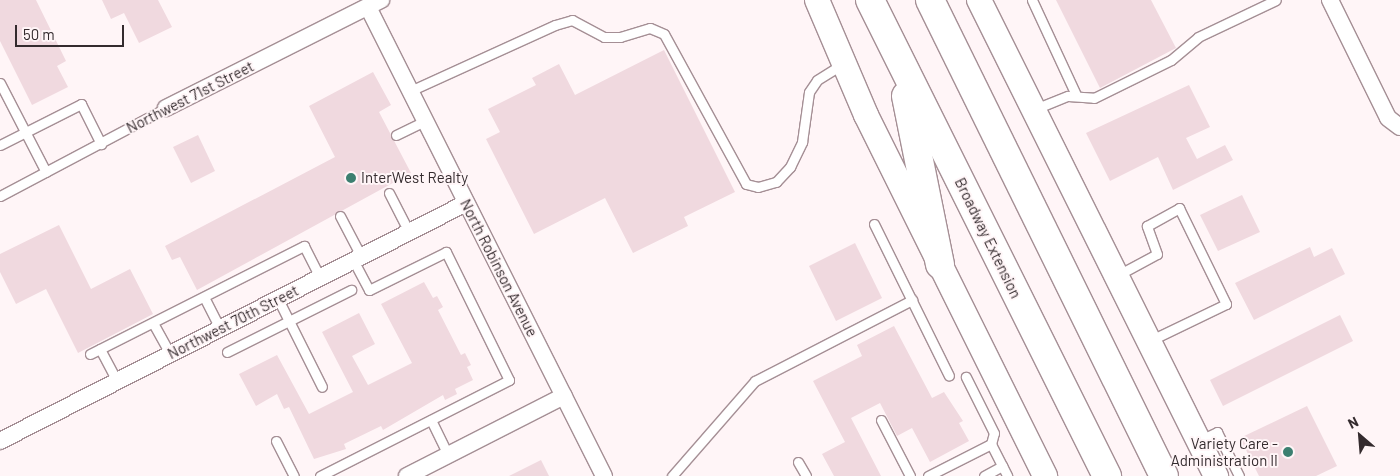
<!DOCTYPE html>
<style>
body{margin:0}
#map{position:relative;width:1400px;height:476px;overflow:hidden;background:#fff5f7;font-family:Barlow,sans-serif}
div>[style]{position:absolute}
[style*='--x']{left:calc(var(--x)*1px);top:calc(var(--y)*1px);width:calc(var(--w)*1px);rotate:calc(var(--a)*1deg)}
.building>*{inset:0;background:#f0d9df}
.roads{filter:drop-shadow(1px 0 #a58f95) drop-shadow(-1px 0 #a58f95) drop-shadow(0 1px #a58f95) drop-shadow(0 -1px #a58f95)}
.lane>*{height:9px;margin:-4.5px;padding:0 4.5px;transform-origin:4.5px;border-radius:4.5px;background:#fff}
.street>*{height:16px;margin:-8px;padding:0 8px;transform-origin:8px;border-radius:8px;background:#fff}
.secondary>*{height:24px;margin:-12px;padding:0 12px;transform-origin:12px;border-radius:12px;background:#fff}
.highway>*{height:28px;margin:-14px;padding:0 14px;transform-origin:14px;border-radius:14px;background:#fff}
.dots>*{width:14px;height:14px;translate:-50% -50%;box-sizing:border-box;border:2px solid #fff5f7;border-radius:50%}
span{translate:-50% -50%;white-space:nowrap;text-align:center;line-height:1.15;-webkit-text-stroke:4px #fff5f7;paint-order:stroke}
.street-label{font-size:15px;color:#342b2e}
.poi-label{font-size:15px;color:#342b2e}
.left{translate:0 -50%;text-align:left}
.right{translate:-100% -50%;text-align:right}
.north{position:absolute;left:1335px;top:411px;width:50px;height:50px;-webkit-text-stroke:4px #fff5f7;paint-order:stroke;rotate:333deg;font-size:14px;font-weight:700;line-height:20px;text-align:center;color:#342b2e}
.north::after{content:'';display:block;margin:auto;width:18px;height:22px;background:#342b2e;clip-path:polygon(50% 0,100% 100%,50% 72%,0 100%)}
.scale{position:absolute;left:15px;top:25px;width:109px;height:22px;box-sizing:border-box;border:2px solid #342b2e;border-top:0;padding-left:6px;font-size:15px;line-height:18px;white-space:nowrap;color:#342b2e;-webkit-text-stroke:4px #fff5f7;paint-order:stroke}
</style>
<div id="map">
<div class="building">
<div style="clip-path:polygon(0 0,36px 0,66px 61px,57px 66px,68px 87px,32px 105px,0 41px)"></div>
<div style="clip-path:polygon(102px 0,158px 0,172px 27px,139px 43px,124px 13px,111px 19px)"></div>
<div style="clip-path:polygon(1056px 0,1151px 0,1176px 48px,1100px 88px)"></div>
<div style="clip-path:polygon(664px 50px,735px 192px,684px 217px,688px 226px,633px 253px,605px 198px,534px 234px,486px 139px,500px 132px,488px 109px,536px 85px,532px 78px,559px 64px,575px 95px)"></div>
<div style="clip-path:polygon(373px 72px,391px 105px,379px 112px,411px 173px,197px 290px,180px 257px,172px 260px,165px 246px,335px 157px,309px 106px)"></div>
<div style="clip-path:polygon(1189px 85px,1210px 127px,1186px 138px,1197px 159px,1225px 145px,1233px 160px,1173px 190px,1158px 157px,1110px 181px,1086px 133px)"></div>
<div style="clip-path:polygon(198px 135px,215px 171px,191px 183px,173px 147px)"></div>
<div style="clip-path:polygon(1242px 195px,1260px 232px,1218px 251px,1200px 215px)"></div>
<div style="clip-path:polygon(59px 225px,91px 289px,130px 269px,153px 314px,78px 353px,46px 289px,16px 304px,0 272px,0 254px)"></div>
<div style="clip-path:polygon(855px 243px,882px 298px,836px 321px,809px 266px)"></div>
<div style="clip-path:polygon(1310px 247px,1314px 257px,1332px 248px,1345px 274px,1254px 320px,1235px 283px)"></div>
<div style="clip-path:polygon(424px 282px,433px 298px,437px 296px,443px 307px,438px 310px,461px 355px,465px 353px,471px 365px,467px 367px,473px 380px,455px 389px,457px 394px,445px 400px,443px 395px,383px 430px,381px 426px,344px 444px,346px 449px,314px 459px,289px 407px,284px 409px,277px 394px,256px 406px,239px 374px,277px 355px,309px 414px,353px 392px,322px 332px,359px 313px,375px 344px,352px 356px,368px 385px,412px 363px,381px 304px)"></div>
<div style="clip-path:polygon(1340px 315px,1353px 341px,1223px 406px,1210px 380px)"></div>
<div style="clip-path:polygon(894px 326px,932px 398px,944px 392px,963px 421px,959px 423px,969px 441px,930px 462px,912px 428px,897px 436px,880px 403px,851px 418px,881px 476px,834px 476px,822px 454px,845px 442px,813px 381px,862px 356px,857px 345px)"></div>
<div style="clip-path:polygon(1307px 406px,1337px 466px,1316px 476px,1259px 476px,1240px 438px)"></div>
<div style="clip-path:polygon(541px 460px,549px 476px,509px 476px)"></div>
</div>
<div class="roads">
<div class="lane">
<div style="--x:1032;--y:0;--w:105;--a:65.1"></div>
<div style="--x:0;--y:83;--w:100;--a:62.7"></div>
<div style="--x:410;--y:91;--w:159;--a:-24.5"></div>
<div style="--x:555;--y:25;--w:18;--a:-16"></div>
<div style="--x:572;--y:20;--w:36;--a:28"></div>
<div style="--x:604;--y:37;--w:16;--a:0"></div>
<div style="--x:620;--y:37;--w:31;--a:-17"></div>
<div style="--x:650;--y:28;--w:15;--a:23"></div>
<div style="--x:664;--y:34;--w:171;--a:61.3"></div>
<div style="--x:746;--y:184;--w:12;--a:14"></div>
<div style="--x:758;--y:187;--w:19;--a:-16"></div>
<div style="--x:776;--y:182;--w:21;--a:-47"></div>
<div style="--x:790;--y:167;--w:28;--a:-64"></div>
<div style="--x:802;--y:142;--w:50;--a:-82"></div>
<div style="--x:809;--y:92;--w:14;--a:-56"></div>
<div style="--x:817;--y:80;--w:31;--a:-32"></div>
<div style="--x:1035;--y:109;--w:35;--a:-22"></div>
<div style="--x:1068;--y:96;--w:26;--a:4"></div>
<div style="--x:1094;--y:98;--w:86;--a:-26.3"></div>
<div style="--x:1171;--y:60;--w:35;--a:-40"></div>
<div style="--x:1198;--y:37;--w:86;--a:-25.4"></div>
<div style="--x:396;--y:135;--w:32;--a:-26"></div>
<div style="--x:0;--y:145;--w:91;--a:-26.8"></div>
<div style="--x:81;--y:104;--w:45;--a:63.4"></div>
<div style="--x:389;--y:193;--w:44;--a:62.9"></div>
<div style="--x:0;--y:196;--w:188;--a:-27.9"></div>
<div style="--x:340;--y:216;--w:45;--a:62.3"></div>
<div style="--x:874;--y:224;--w:169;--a:63.7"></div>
<div style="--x:1118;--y:275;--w:44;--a:-28.3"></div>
<div style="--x:1157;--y:254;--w:30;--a:-110"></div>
<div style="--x:1147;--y:226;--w:37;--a:-29"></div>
<div style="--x:1179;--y:208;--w:107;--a:63.9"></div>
<div style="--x:1226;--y:304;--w:85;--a:154.3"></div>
<div style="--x:204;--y:297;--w:35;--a:63"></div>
<div style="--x:278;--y:299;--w:98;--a:63.4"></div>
<div style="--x:153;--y:323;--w:35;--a:61"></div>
<div style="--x:100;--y:349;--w:36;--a:62"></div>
<div style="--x:227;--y:352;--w:139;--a:-26.6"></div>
<div style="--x:90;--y:354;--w:240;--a:-26.8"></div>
<div style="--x:304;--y:246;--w:35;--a:63"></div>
<div style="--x:431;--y:420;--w:39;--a:64"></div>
<div style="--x:881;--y:420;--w:63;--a:62.6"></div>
<div style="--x:1200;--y:440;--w:19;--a:-25"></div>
<div style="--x:1217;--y:432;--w:49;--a:63.4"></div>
<div style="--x:276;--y:441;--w:39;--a:63"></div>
<div style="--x:991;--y:444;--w:36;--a:63"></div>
<div style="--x:798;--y:462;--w:16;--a:60"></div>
<div style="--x:320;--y:476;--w:212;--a:-26.9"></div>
<div style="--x:509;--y:380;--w:143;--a:-116.2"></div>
<div style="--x:446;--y:252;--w:86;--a:153.7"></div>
<div style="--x:369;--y:290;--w:34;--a:-118"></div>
<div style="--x:672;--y:476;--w:126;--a:-48.9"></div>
<div style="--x:755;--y:381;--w:177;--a:-27.3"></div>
<div style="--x:928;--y:476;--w:71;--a:-26.9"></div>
<div style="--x:991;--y:444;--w:11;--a:-75"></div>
<div style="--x:994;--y:433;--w:63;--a:-116.6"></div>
<div style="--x:984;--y:476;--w:21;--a:-29"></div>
</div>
<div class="street">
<div style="--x:1330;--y:0;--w:131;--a:63.8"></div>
<div style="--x:1388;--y:118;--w:15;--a:37"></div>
<div style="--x:368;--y:7;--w:525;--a:63.29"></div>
<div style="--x:166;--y:108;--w:241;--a:-26.7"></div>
<div style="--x:0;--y:441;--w:523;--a:-27.05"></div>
<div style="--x:407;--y:476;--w:176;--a:-27"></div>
</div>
<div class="secondary">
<div style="--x:817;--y:0;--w:125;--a:66.9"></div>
<div style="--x:866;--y:115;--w:403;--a:63.6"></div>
<div style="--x:979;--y:0;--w:532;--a:63.53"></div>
</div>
<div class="highway">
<div style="--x:870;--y:0;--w:532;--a:63.53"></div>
<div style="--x:930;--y:0;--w:530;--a:63.82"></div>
<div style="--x:906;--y:96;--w:172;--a:78.6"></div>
</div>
</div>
<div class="dots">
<div style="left:351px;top:178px;background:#3c7f70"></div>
<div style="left:1288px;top:452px;background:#3c7f70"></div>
</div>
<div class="street-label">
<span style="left:190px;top:97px;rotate:-27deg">Northwest 71st Street</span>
<span style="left:988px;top:238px;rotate:64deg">Broadway Extension</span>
<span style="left:499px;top:268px;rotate:63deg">North Robinson Avenue</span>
<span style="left:233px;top:322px;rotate:-27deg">Northwest 70th Street</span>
</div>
<div class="poi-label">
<span class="left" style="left:361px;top:178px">InterWest Realty</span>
<span class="right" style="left:1278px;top:452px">Variety Care -<br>Administration II</span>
</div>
<div class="north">N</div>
<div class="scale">50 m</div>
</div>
